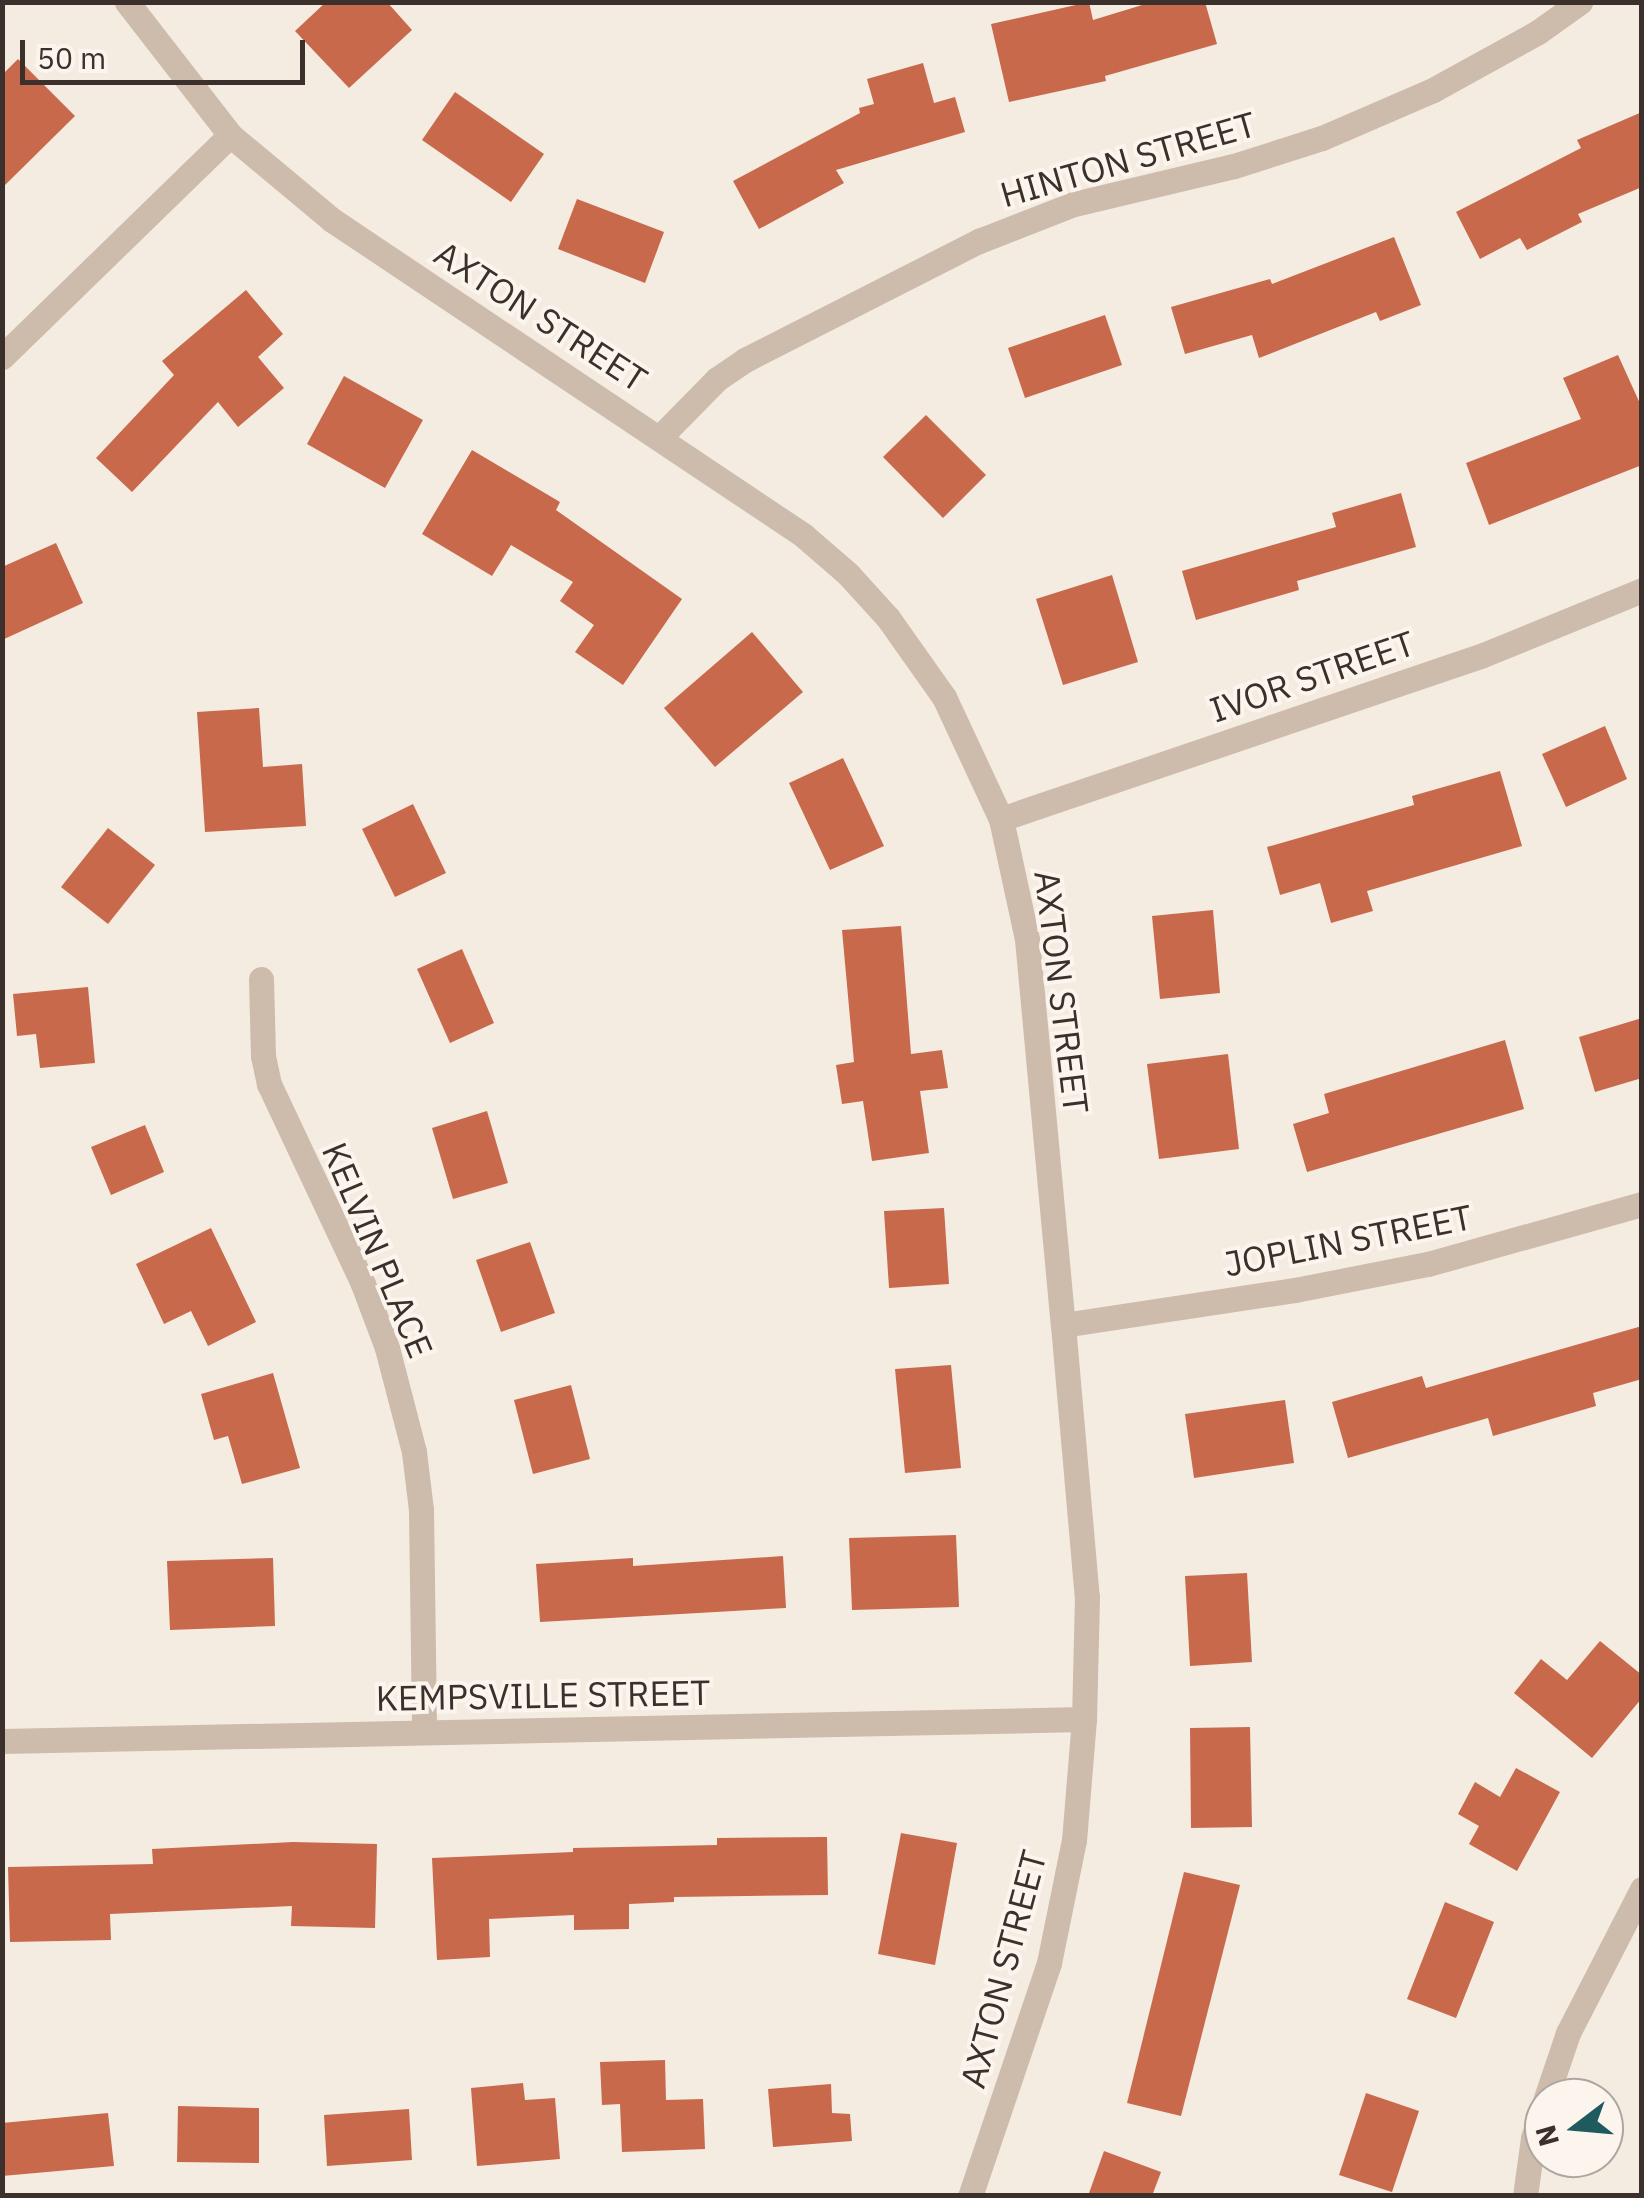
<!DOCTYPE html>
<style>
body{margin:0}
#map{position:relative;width:1644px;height:2198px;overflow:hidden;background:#f4ebe1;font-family:"IBM Plex Sans",sans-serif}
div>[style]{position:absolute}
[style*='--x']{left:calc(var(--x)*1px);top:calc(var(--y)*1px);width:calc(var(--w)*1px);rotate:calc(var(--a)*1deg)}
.building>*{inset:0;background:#c8694b}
.minor>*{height:25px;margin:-12.5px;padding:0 12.5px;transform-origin:12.5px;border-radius:12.5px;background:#cdbbac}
span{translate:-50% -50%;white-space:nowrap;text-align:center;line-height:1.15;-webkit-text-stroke:8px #fbf5ee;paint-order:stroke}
.street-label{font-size:35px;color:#3b302b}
.frame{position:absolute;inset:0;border:5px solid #3b302b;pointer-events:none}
.north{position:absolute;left:1524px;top:2078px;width:100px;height:100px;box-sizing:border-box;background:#fbf5ee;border:2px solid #aea6a0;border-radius:50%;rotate:254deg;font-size:28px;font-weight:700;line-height:40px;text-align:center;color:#3b302b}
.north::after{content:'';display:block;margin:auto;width:35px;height:45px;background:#1f5a5e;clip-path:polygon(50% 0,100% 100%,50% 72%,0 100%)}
.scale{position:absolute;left:20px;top:40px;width:285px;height:45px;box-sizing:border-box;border:5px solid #3b302b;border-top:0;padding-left:12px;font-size:30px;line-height:35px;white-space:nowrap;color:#3b302b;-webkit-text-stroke:8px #fbf5ee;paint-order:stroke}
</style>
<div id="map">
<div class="building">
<div style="clip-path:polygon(326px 2px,387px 2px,412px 30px,349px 88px,295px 31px)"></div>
<div style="clip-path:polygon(1089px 2px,1093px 20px,1152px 2px,1205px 2px,1217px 44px,1105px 76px,1106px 81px,1009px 102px,991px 24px)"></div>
<div style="clip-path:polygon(18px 59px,75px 116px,2px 188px,2px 75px)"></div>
<div style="clip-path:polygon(923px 63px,934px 103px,955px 97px,965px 132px,836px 170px,844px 183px,759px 229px,733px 181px,860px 113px,859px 108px,874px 104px,867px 79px)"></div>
<div style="clip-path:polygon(455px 92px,544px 154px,511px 202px,422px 140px)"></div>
<div style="clip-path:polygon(1642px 112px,1642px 187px,1578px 214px,1582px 222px,1527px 250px,1520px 238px,1480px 259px,1456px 212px,1581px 148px,1577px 140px)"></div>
<div style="clip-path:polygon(577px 199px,664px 232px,645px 283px,558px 249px)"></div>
<div style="clip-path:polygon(1394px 237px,1421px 305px,1380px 321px,1376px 312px,1259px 358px,1252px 335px,1185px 354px,1171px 307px,1270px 279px,1272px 284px)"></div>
<div style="clip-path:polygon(246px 290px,283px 334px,258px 357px,284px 388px,238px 427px,218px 402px,132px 492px,96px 458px,174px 375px,162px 361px)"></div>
<div style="clip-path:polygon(1105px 315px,1122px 365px,1025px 398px,1008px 348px)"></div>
<div style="clip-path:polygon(1618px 355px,1642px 408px,1642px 465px,1489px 525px,1466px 463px,1581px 419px,1563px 378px)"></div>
<div style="clip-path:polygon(344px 376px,423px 420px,385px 488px,307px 444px)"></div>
<div style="clip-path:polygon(926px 415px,986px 475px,943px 518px,883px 457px)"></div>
<div style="clip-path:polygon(472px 450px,560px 502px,556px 510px,682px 599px,623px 685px,575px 652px,594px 625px,560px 601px,573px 582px,511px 545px,492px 576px,422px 534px)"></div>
<div style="clip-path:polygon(1401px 493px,1416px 547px,1297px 581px,1299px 590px,1196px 620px,1182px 571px,1336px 527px,1332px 513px)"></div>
<div style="clip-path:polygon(56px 543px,83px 603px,2px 640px,2px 567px)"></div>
<div style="clip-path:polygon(1112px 575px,1138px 662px,1063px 685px,1036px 599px)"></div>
<div style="clip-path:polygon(752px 632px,803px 692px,715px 767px,664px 708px)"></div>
<div style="clip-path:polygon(259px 708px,263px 767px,302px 764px,306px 826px,205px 832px,197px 712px)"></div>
<div style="clip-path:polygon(1605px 726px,1627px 779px,1566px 807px,1542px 754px)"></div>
<div style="clip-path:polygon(843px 758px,884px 846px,830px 870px,789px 783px)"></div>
<div style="clip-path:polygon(1500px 771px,1522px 846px,1367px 891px,1373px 911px,1331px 923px,1320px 883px,1280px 895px,1267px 847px,1414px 805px,1412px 796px)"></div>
<div style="clip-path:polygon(413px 804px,446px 873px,395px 897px,362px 829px)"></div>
<div style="clip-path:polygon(108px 828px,155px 865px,108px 924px,61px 887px)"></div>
<div style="clip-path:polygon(1213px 910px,1220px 993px,1160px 999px,1152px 916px)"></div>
<div style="clip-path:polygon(901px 926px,911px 1054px,942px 1050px,948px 1088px,920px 1091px,929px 1153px,872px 1161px,863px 1101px,842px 1104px,836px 1065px,854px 1062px,842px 930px)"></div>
<div style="clip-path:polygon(462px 949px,494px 1023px,450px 1043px,417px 969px)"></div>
<div style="clip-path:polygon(88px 987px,95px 1063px,40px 1068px,36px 1034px,17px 1036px,13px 994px)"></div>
<div style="clip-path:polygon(1642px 1018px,1642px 1078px,1595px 1092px,1579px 1037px)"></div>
<div style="clip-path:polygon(1505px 1040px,1524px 1109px,1307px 1172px,1293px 1124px,1329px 1113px,1324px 1094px)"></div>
<div style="clip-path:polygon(1228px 1054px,1239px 1149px,1159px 1159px,1147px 1064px)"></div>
<div style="clip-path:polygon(487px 1111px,508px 1183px,453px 1199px,432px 1128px)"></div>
<div style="clip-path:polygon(145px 1125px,164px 1172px,111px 1195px,91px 1147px)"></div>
<div style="clip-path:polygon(944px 1208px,949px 1284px,889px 1288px,884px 1211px)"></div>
<div style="clip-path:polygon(211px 1228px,256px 1322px,208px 1346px,191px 1311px,164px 1324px,136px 1264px)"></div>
<div style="clip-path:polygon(530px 1242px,555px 1313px,501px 1332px,476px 1260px)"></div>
<div style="clip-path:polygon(1642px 1326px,1642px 1379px,1593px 1393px,1596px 1406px,1493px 1436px,1488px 1418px,1348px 1458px,1332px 1402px,1422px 1376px,1426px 1388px)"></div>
<div style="clip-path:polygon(951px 1365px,961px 1468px,905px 1473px,895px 1369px)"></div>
<div style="clip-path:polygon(273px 1373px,300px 1468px,242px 1484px,228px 1436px,214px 1440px,201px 1394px)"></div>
<div style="clip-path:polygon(571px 1385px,590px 1459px,533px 1474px,514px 1400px)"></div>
<div style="clip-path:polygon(1285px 1400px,1294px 1463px,1194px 1478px,1185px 1414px)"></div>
<div style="clip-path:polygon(956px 1535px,959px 1607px,852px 1610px,849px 1538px)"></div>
<div style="clip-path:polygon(783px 1556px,786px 1608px,540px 1622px,536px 1564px,633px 1558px,633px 1566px)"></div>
<div style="clip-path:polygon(273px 1558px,275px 1626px,170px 1630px,167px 1561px)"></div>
<div style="clip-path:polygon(1247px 1573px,1252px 1662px,1190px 1666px,1185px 1576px)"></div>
<div style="clip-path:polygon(1600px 1641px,1642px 1675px,1642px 1698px,1592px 1758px,1514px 1693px,1541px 1659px,1567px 1680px)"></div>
<div style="clip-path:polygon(1250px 1727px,1252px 1827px,1191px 1828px,1190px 1728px)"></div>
<div style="clip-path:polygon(1516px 1768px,1560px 1792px,1517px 1871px,1469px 1844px,1479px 1826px,1458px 1814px,1475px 1782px,1500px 1797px)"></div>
<div style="clip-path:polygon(901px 1833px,957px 1843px,935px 1965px,878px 1954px)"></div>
<div style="clip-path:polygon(827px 1837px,828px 1895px,674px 1897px,674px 1902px,629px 1904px,629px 1929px,574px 1930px,574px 1915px,489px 1919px,490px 1957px,437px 1960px,432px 1858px,573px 1852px,573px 1848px,717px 1845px,717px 1838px)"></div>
<div style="clip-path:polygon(293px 1842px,377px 1844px,375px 1928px,291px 1926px,292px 1906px,110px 1914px,111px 1940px,10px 1942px,8px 1867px,153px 1864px,152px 1849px)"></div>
<div style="clip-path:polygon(1184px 1872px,1240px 1885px,1181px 2116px,1127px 2103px)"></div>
<div style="clip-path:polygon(1445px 1902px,1494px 1922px,1456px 2018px,1407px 1999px)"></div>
<div style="clip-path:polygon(665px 2060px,666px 2100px,703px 2099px,705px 2149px,622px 2152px,620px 2104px,602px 2105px,600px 2062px)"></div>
<div style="clip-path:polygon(523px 2083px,525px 2100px,555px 2098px,560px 2159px,477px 2166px,471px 2088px)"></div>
<div style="clip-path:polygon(831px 2084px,832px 2113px,850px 2114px,852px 2141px,773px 2147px,768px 2089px)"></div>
<div style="clip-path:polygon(1366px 2093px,1419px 2111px,1392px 2192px,1339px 2175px)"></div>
<div style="clip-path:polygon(178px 2106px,259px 2108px,259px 2163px,177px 2162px)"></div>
<div style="clip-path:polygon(409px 2109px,412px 2160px,327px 2166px,324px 2115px)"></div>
<div style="clip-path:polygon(108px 2113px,114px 2166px,2px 2176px,2px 2123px)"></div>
<div style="clip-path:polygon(1104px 2151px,1161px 2172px,1152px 2196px,1088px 2196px)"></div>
</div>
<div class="minor">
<div style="--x:127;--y:2;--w:168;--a:52.2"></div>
<div style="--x:230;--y:135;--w:133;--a:39.8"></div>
<div style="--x:332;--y:220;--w:567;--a:33.77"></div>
<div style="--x:803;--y:535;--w:60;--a:40.9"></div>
<div style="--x:848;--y:574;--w:59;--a:47.7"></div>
<div style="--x:888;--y:618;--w:97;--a:54.7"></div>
<div style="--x:944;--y:697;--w:135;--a:65"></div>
<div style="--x:1001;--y:819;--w:123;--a:77.8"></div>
<div style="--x:1027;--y:939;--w:388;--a:84.7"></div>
<div style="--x:1063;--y:1325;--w:273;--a:85"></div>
<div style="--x:1087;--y:1597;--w:122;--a:91.4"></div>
<div style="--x:1084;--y:1719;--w:121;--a:94.7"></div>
<div style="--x:1074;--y:1840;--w:126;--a:101.5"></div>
<div style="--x:1049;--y:1963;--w:246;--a:108.7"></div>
<div style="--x:2;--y:357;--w:318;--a:-44.2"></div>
<div style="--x:660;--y:437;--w:81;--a:-45.5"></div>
<div style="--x:717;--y:379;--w:34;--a:-34"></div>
<div style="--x:745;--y:360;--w:263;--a:-27"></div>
<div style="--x:979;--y:241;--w:102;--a:-21.3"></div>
<div style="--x:1074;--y:204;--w:164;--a:-13.4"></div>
<div style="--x:1234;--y:166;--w:92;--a:-17.7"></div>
<div style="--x:1322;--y:138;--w:121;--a:-23.4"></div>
<div style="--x:1433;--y:90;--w:120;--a:-28.9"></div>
<div style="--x:1538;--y:32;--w:52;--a:-35.5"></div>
<div style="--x:1001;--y:819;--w:509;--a:-18.79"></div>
<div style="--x:1483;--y:655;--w:172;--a:-22.2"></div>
<div style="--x:261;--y:979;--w:77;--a:88.5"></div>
<div style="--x:263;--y:1056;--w:29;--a:78"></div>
<div style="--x:269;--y:1084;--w:221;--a:64.8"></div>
<div style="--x:363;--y:1284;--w:68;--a:69.4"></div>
<div style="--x:387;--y:1348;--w:107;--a:75.4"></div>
<div style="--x:414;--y:1452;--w:58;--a:83.1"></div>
<div style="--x:421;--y:1510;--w:222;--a:89.2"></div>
<div style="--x:1063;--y:1325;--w:235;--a:-8.6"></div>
<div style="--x:1295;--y:1290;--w:136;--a:-11.1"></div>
<div style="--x:1428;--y:1264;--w:222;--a:-15.7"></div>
<div style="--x:2;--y:1741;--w:1082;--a:-1.16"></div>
<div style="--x:1546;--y:2098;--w:69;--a:-71.3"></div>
<div style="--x:1568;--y:2033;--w:162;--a:-62.8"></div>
<div style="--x:1525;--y:2196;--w:59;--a:-82.1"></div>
<div style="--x:1533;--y:2138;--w:36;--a:-72"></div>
</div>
<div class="street-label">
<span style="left:1128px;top:159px;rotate:-16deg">HINTON STREET</span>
<span style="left:541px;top:316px;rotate:33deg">AXTON STREET</span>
<span style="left:1312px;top:676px;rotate:-19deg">IVOR STREET</span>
<span style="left:1062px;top:992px;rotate:83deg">AXTON STREET</span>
<span style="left:1348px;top:1240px;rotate:-11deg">JOPLIN STREET</span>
<span style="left:378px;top:1250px;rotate:67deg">KELVIN PLACE</span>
<span style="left:543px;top:1695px;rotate:-1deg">KEMPSVILLE STREET</span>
<span style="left:1003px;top:1969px;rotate:-75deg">AXTON STREET</span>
</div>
<div class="frame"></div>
<div class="north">N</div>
<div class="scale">50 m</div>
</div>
